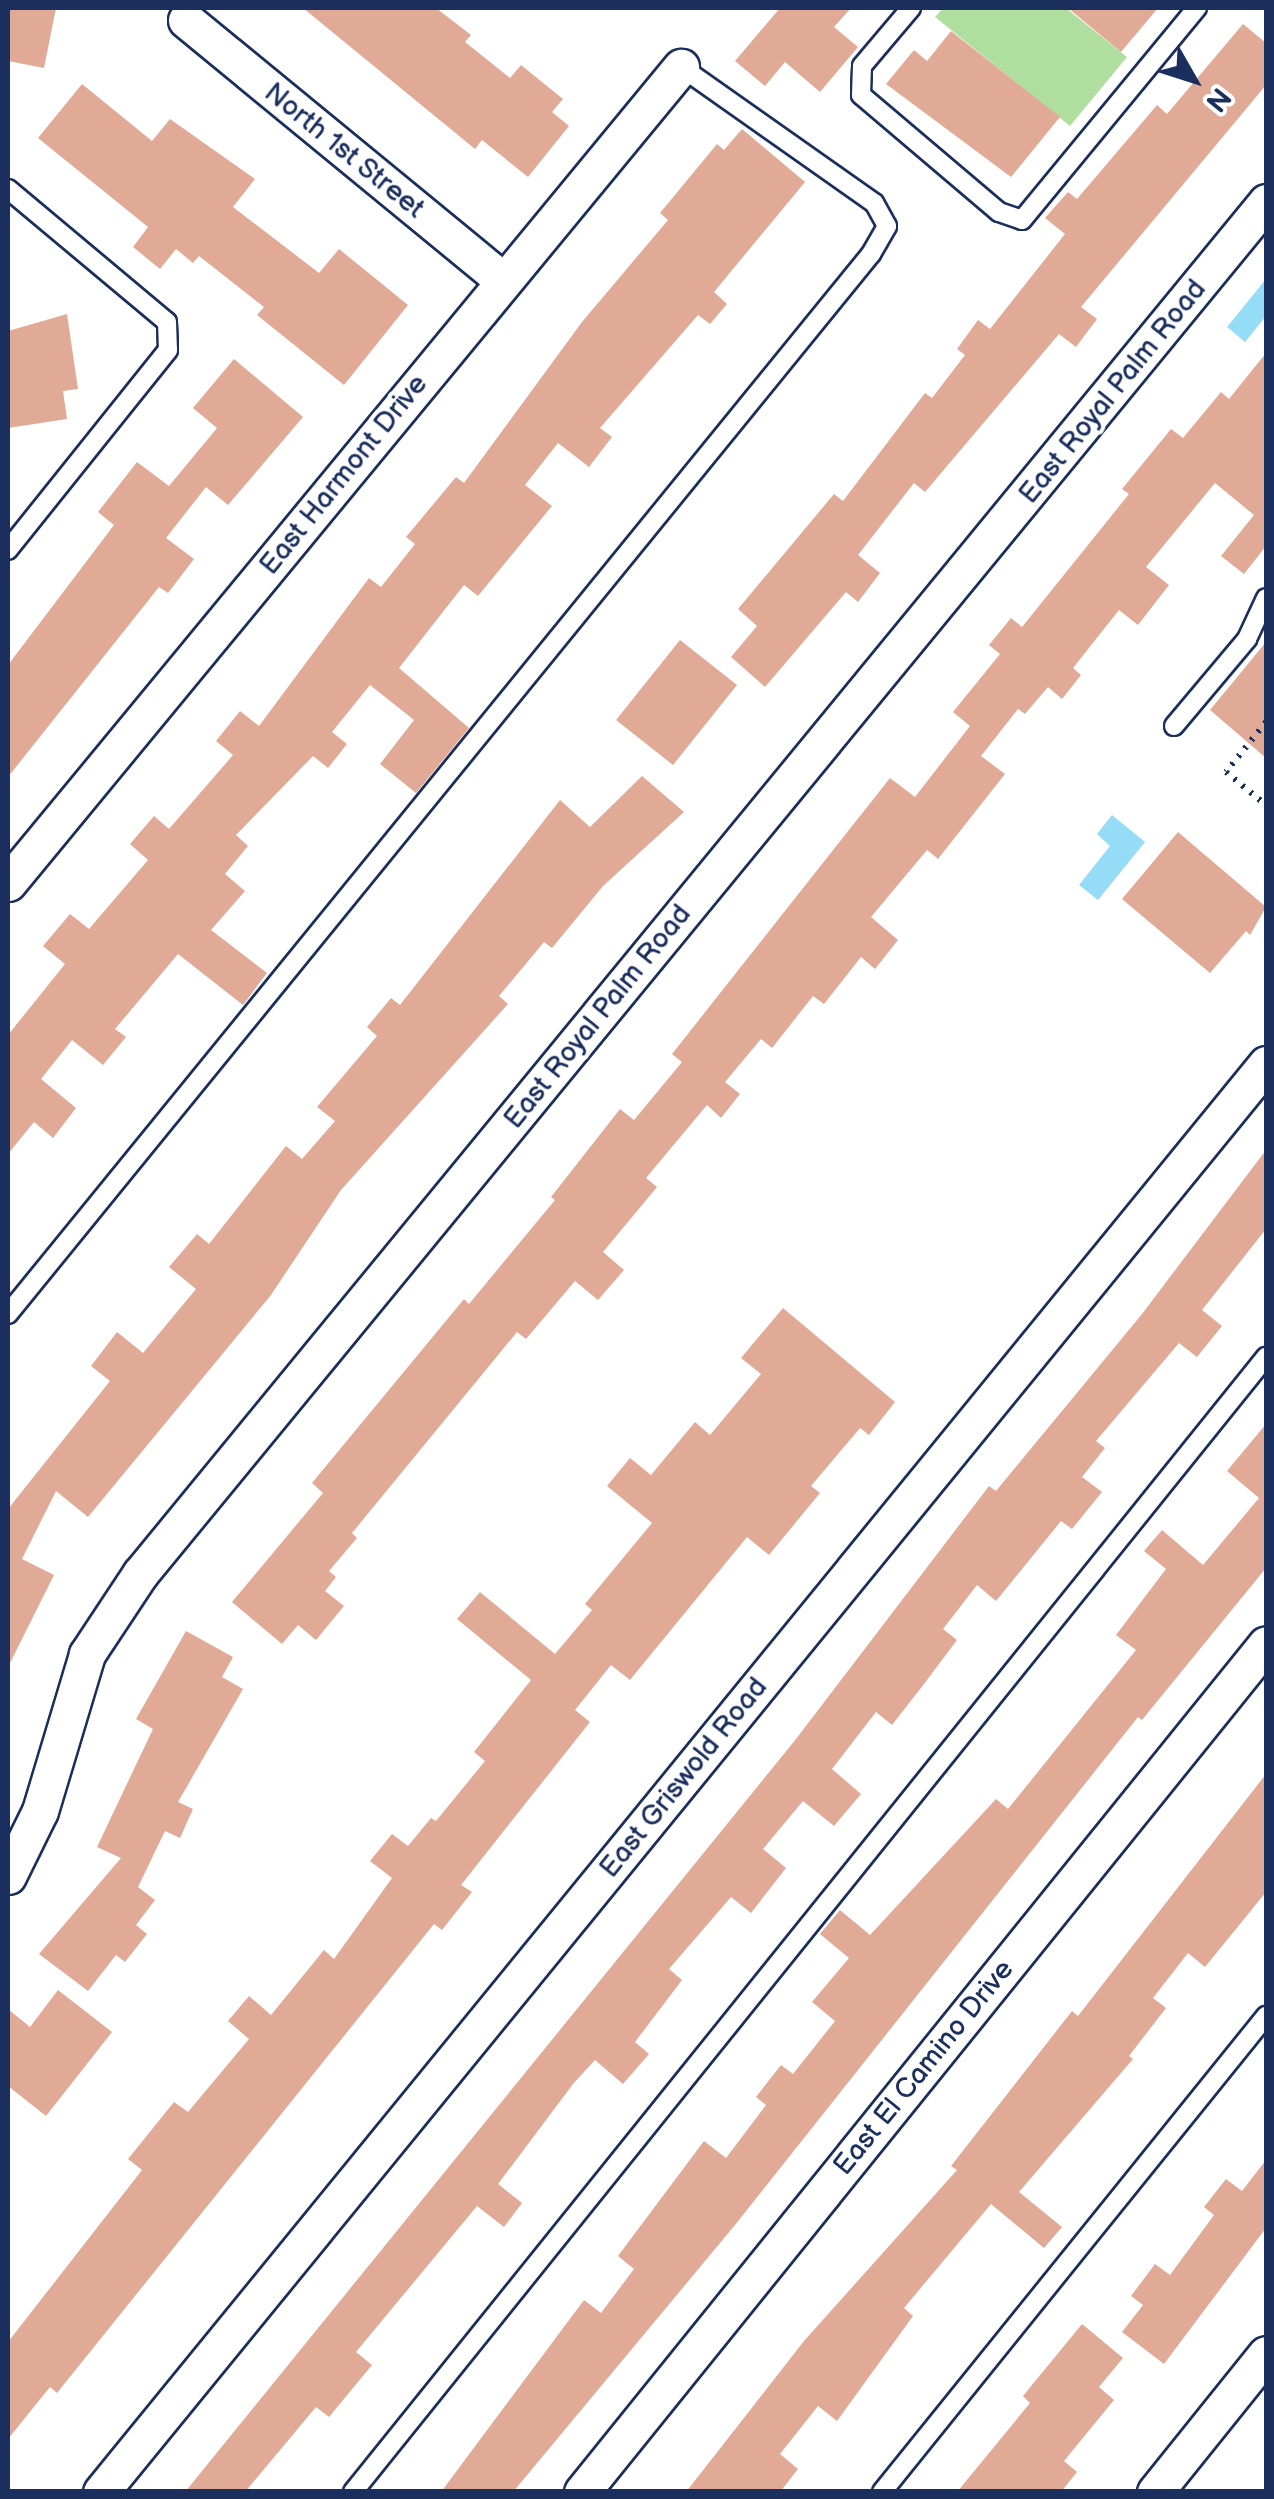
<!DOCTYPE html>
<style>
body{margin:0}
#map{position:relative;width:1274px;height:2499px;overflow:hidden;background:#fff;font-family:"Balsamiq Sans",sans-serif}
div>[style]{position:absolute}
[style*='--x']{left:calc(var(--x)*1px);top:calc(var(--y)*1px);width:calc(var(--w)*1px);rotate:calc(var(--a)*1deg)}
.green>*{inset:0;background:#afde9e}
.water>*{inset:0;background:#95ddf6}
.building>*{inset:0;background:#e1aa97}
.path>*{height:6px;margin-top:-3px;transform-origin:0;background:repeating-linear-gradient(90deg,#1b2f5e 0 2.5px,transparent 0 10.5px)}
.roads{filter:drop-shadow(2px 0 #1b2f5e) drop-shadow(-2px 0 #1b2f5e) drop-shadow(0 2px #1b2f5e) drop-shadow(0 -2px #1b2f5e)}
.service>*{height:18px;margin:-9px;padding:0 9px;transform-origin:9px;border-radius:9px;background:#fff}
.minor>*{height:35px;margin:-17.5px;padding:0 17.5px;transform-origin:17.5px;border-radius:17.5px;background:#fff}
span{translate:-50% -50%;white-space:nowrap;text-align:center;line-height:1.15;-webkit-text-stroke:8px #fff;paint-order:stroke}
.street-label{font-size:28px;color:#1b2f5e}
.frame{position:absolute;inset:0;border:10px solid #1b2f5e;pointer-events:none}
.north{position:absolute;left:1144px;top:30px;width:100px;height:100px;-webkit-text-stroke:8px #fff;paint-order:stroke;rotate:129deg;font-size:28px;font-weight:700;line-height:40px;text-align:center;color:#1b2f5e}
.north::after{content:'';display:block;margin:auto;width:35px;height:45px;background:#1b2f5e;clip-path:polygon(50% 0,100% 100%,50% 72%,0 100%)}
</style>
<div id="map">
<div class="green">
<div style="clip-path:polygon(943px 8px,1066px 8px,1127px 57px,1070px 126px,935px 17px)"></div>
</div>
<div class="water">
<div style="clip-path:polygon(1266px 279px,1266px 316px,1245px 342px,1227px 327px)"></div>
<div style="clip-path:polygon(1112px 815px,1145px 842px,1098px 900px,1079px 885px,1110px 846px,1097px 834px)"></div>
</div>
<div class="building">
<div style="clip-path:polygon(8px 8px,56px 8px,44px 68px,8px 61px)"></div>
<div style="clip-path:polygon(303px 8px,436px 8px,471px 35px,465px 42px,510px 78px,521px 65px,563px 99px,552px 112px,569px 126px,528px 177px,482px 140px,475px 149px)"></div>
<div style="clip-path:polygon(780px 8px,851px 8px,834px 27px,858px 47px,820px 92px,785px 62px,765px 86px,735px 61px)"></div>
<div style="clip-path:polygon(1068px 8px,1158px 8px,1121px 52px)"></div>
<div style="clip-path:polygon(1243px 24px,1266px 43px,1266px 85px,1081px 307px,1097px 319px,1076px 347px,1059px 334px,925px 492px,914px 483px,858px 555px,880px 573px,858px 602px,846px 592px,765px 687px,731px 657px,757px 626px,738px 609px,834px 494px,843px 501px,925px 393px,932px 398px,965px 355px,957px 349px,978px 320px,990px 329px,1065px 234px,1045px 218px,1068px 192px,1077px 199px,1157px 105px,1167px 114px)"></div>
<div style="clip-path:polygon(951px 31px,1060px 117px,1011px 177px,886px 84px,914px 50px,927px 61px)"></div>
<div style="clip-path:polygon(82px 84px,152px 141px,170px 119px,255px 179px,233px 207px,319px 273px,339px 249px,408px 305px,344px 385px,257px 315px,264px 307px,199px 256px,193px 263px,176px 249px,160px 269px,133px 247px,148px 227px,38px 138px)"></div>
<div style="clip-path:polygon(742px 129px,805px 182px,714px 292px,727px 304px,710px 324px,698px 315px,600px 428px,612px 437px,589px 467px,558px 443px,525px 485px,552px 506px,478px 596px,464px 585px,399px 668px,469px 728px,416px 793px,380px 764px,414px 720px,370px 685px,332px 732px,347px 744px,328px 768px,313px 756px,236px 835px,248px 846px,225px 874px,245px 891px,211px 930px,267px 973px,243px 1005px,178px 954px,115px 1029px,126px 1037px,103px 1065px,72px 1040px,41px 1079px,76px 1108px,53px 1138px,34px 1122px,8px 1154px,8px 1035px,65px 964px,43px 946px,70px 914px,89px 929px,148px 860px,130px 844px,154px 816px,169px 829px,233px 755px,216px 741px,240px 711px,259px 726px,369px 578px,381px 587px,415px 544px,406px 537px,456px 477px,464px 483px,582px 322px,668px 220px,660px 213px,717px 144px,724px 150px)"></div>
<div style="clip-path:polygon(67px 314px,78px 389px,63px 391px,67px 419px,8px 428px,8px 331px)"></div>
<div style="clip-path:polygon(1266px 353px,1266px 546px,1244px 574px,1221px 556px,1254px 515px,1215px 483px,1146px 567px,1169px 585px,1138px 625px,1119px 610px,1073px 668px,1081px 675px,1062px 699px,1048px 687px,1025px 714px,1018px 709px,981px 756px,1005px 774px,938px 859px,927px 850px,871px 917px,898px 940px,875px 969px,861px 957px,824px 1004px,813px 996px,772px 1048px,761px 1039px,725px 1082px,740px 1094px,721px 1118px,707px 1105px,646px 1178px,657px 1187px,603px 1252px,624px 1270px,598px 1300px,575px 1281px,526px 1339px,517px 1332px,352px 1533px,357px 1538px,329px 1571px,336px 1577px,325px 1591px,344px 1606px,316px 1640px,298px 1625px,282px 1644px,232px 1602px,323px 1493px,312px 1483px,464px 1299px,469px 1304px,555px 1200px,551px 1197px,620px 1109px,634px 1120px,682px 1062px,672px 1054px,890px 778px,915px 797px,970px 726px,953px 712px,1000px 654px,989px 645px,1011px 618px,1022px 627px,1129px 494px,1122px 489px,1171px 429px,1183px 438px,1221px 392px,1229px 399px)"></div>
<div style="clip-path:polygon(234px 359px,303px 417px,228px 505px,206px 487px,166px 538px,194px 559px,168px 593px,159px 587px,8px 777px,8px 665px,114px 525px,98px 512px,137px 462px,169px 486px,217px 428px,193px 408px)"></div>
<div style="clip-path:polygon(680px 640px,737px 685px,673px 765px,616px 720px)"></div>
<div style="clip-path:polygon(1266px 642px,1266px 758px,1210px 710px)"></div>
<div style="clip-path:polygon(642px 776px,684px 812px,603px 886px,552px 948px,544px 942px,499px 996px,508px 1004px,341px 1190px,271px 1295px,88px 1517px,56px 1491px,22px 1559px,54px 1575px,8px 1667px,8px 1509px,110px 1381px,91px 1366px,117px 1332px,143px 1353px,196px 1289px,169px 1267px,197px 1234px,209px 1244px,286px 1146px,302px 1159px,335px 1121px,317px 1107px,377px 1036px,367px 1027px,391px 998px,400px 1005px,560px 800px,590px 827px)"></div>
<div style="clip-path:polygon(1178px 832px,1266px 907px,1250px 935px,1246px 931px,1210px 973px,1122px 899px)"></div>
<div style="clip-path:polygon(1266px 1150px,1266px 1229px,1202px 1310px,1222px 1326px,1197px 1357px,1179px 1343px,1096px 1441px,1105px 1448px,1082px 1477px,1102px 1492px,1072px 1529px,1061px 1521px,996px 1601px,977px 1585px,943px 1629px,957px 1640px,924px 1684px,892px 1725px,876px 1712px,832px 1769px,861px 1794px,834px 1826px,803px 1801px,763px 1849px,786px 1868px,751px 1913px,731px 1897px,669px 1969px,682px 1980px,635px 2042px,649px 2054px,623px 2084px,595px 2060px,573px 2084px,498px 2184px,522px 2203px,504px 2227px,477px 2206px,356px 2352px,372px 2365px,329px 2417px,316px 2407px,245px 2492px,185px 2492px,796px 1739px,989px 1486px,996px 1491px,1142px 1314px)"></div>
<div style="clip-path:polygon(783px 1308px,895px 1402px,869px 1435px,860px 1428px,811px 1486px,820px 1493px,769px 1555px,747px 1537px,630px 1680px,611px 1665px,575px 1710px,590px 1722px,461px 1885px,472px 1892px,442px 1930px,434px 1924px,57px 2393px,50px 2387px,8px 2439px,8px 2342px,142px 2170px,128px 2159px,174px 2102px,188px 2112px,249px 2039px,228px 2021px,249px 1996px,271px 2015px,324px 1950px,334px 1959px,392px 1878px,370px 1861px,392px 1834px,408px 1846px,431px 1818px,436px 1821px,485px 1761px,474px 1752px,531px 1680px,457px 1619px,480px 1592px,555px 1654px,592px 1610px,585px 1604px,652px 1523px,607px 1486px,630px 1458px,651px 1475px,695px 1422px,710px 1435px,761px 1374px,741px 1358px)"></div>
<div style="clip-path:polygon(1266px 1424px,1266px 1568px,1142px 1720px,1138px 1717px,735px 2225px,513px 2492px,441px 2492px,584px 2300px,601px 2313px,634px 2269px,618px 2256px,704px 2141px,726px 2158px,766px 2105px,756px 2097px,781px 2065px,793px 2074px,835px 2021px,812px 2002px,849px 1958px,820px 1934px,840px 1910px,870px 1935px,996px 1799px,1008px 1809px,1136px 1650px,1116px 1635px,1166px 1569px,1144px 1551px,1162px 1530px,1203px 1565px,1259px 1498px,1227px 1471px)"></div>
<div style="clip-path:polygon(186px 1631px,233px 1657px,222px 1677px,243px 1689px,178px 1802px,193px 1809px,180px 1838px,165px 1831px,138px 1887px,155px 1900px,136px 1925px,147px 1934px,125px 1962px,116px 1955px,88px 1991px,39px 1954px,121px 1858px,97px 1847px,153px 1729px,136px 1719px)"></div>
<div style="clip-path:polygon(1266px 1774px,1266px 1892px,1205px 1967px,1188px 1953px,1153px 1998px,1166px 2008px,1129px 2056px,1133px 2059px,1019px 2192px,1062px 2227px,1044px 2248px,991px 2204px,904px 2308px,913px 2316px,837px 2421px,818px 2406px,780px 2454px,798px 2469px,780px 2492px,686px 2492px,804px 2341px,957px 2170px,951px 2166px,1072px 2011px,1078px 2016px)"></div>
<div style="clip-path:polygon(58px 1990px,112px 2032px,46px 2116px,8px 2086px,8px 2009px,30px 2027px)"></div>
<div style="clip-path:polygon(1266px 2160px,1266px 2228px,1164px 2364px,1122px 2332px,1143px 2305px,1131px 2296px,1155px 2264px,1170px 2275px,1214px 2215px,1204px 2207px,1226px 2179px,1242px 2191px)"></div>
<div style="clip-path:polygon(1082px 2324px,1123px 2358px,1099px 2387px,1114px 2400px,1064px 2461px,1077px 2472px,1061px 2492px,957px 2492px,1030px 2403px,1023px 2396px)"></div>
</div>
<div class="path">
<div style="--x:1266;--y:722;--w:64;--a:128.7"></div>
<div style="--x:1226;--y:772;--w:52;--a:39.5"></div>
</div>
<div class="roads">
<div class="service">
<div style="--x:911;--y:8;--w:76;--a:130.2"></div>
<div style="--x:862;--y:66;--w:29;--a:92"></div>
<div style="--x:861;--y:95;--w:181;--a:40.3"></div>
<div style="--x:999;--y:212;--w:24;--a:19"></div>
<div style="--x:1022;--y:220;--w:275;--a:-50.5"></div>
<div style="--x:8;--y:189;--w:207;--a:39.9"></div>
<div style="--x:167;--y:322;--w:28;--a:88"></div>
<div style="--x:168;--y:350;--w:256;--a:128.7"></div>
<div style="--x:1174;--y:726;--w:114;--a:-50"></div>
<div style="--x:1247;--y:639;--w:45;--a:-65.1"></div>
<div style="--x:8;--y:1314;--w:1367;--a:-50.85"></div>
<div style="--x:871;--y:254;--w:32;--a:-60"></div>
<div style="--x:887;--y:226;--w:26;--a:-119"></div>
<div style="--x:874;--y:203;--w:236;--a:-144.8"></div>
<div style="--x:353;--y:2492;--w:1457;--a:-51.19"></div>
<div style="--x:882;--y:2492;--w:612;--a:-51.11"></div>
</div>
<div class="minor">
<div style="--x:186;--y:20;--w:411;--a:39.4"></div>
<div style="--x:8;--y:883;--w:1058;--a:-50.49"></div>
<div style="--x:8;--y:1876;--w:72;--a:-63.8"></div>
<div style="--x:40;--y:1811;--w:164;--a:-73.3"></div>
<div style="--x:87;--y:1654;--w:96;--a:-56.5"></div>
<div style="--x:140;--y:1574;--w:1775;--a:-50.62"></div>
<div style="--x:101;--y:2492;--w:1843;--a:-50.79"></div>
<div style="--x:582;--y:2492;--w:1089;--a:-51.11"></div>
<div style="--x:1155;--y:2492;--w:177;--a:-51.2"></div>
</div>
</div>
<div class="street-label">
<span style="left:344px;top:151px;rotate:39deg">North 1st Street</span>
<span style="left:1113px;top:392px;rotate:-51deg">East Royal Palm Road</span>
<span style="left:344px;top:475px;rotate:-51deg">East Harmont Drive</span>
<span style="left:598px;top:1017px;rotate:-51deg">East Royal Palm Road</span>
<span style="left:684px;top:1778px;rotate:-51deg">East Griswold Road</span>
<span style="left:924px;top:2068px;rotate:-51deg">East El Camino Drive</span>
</div>
<div class="frame"></div>
<div class="north">N</div>
</div>
